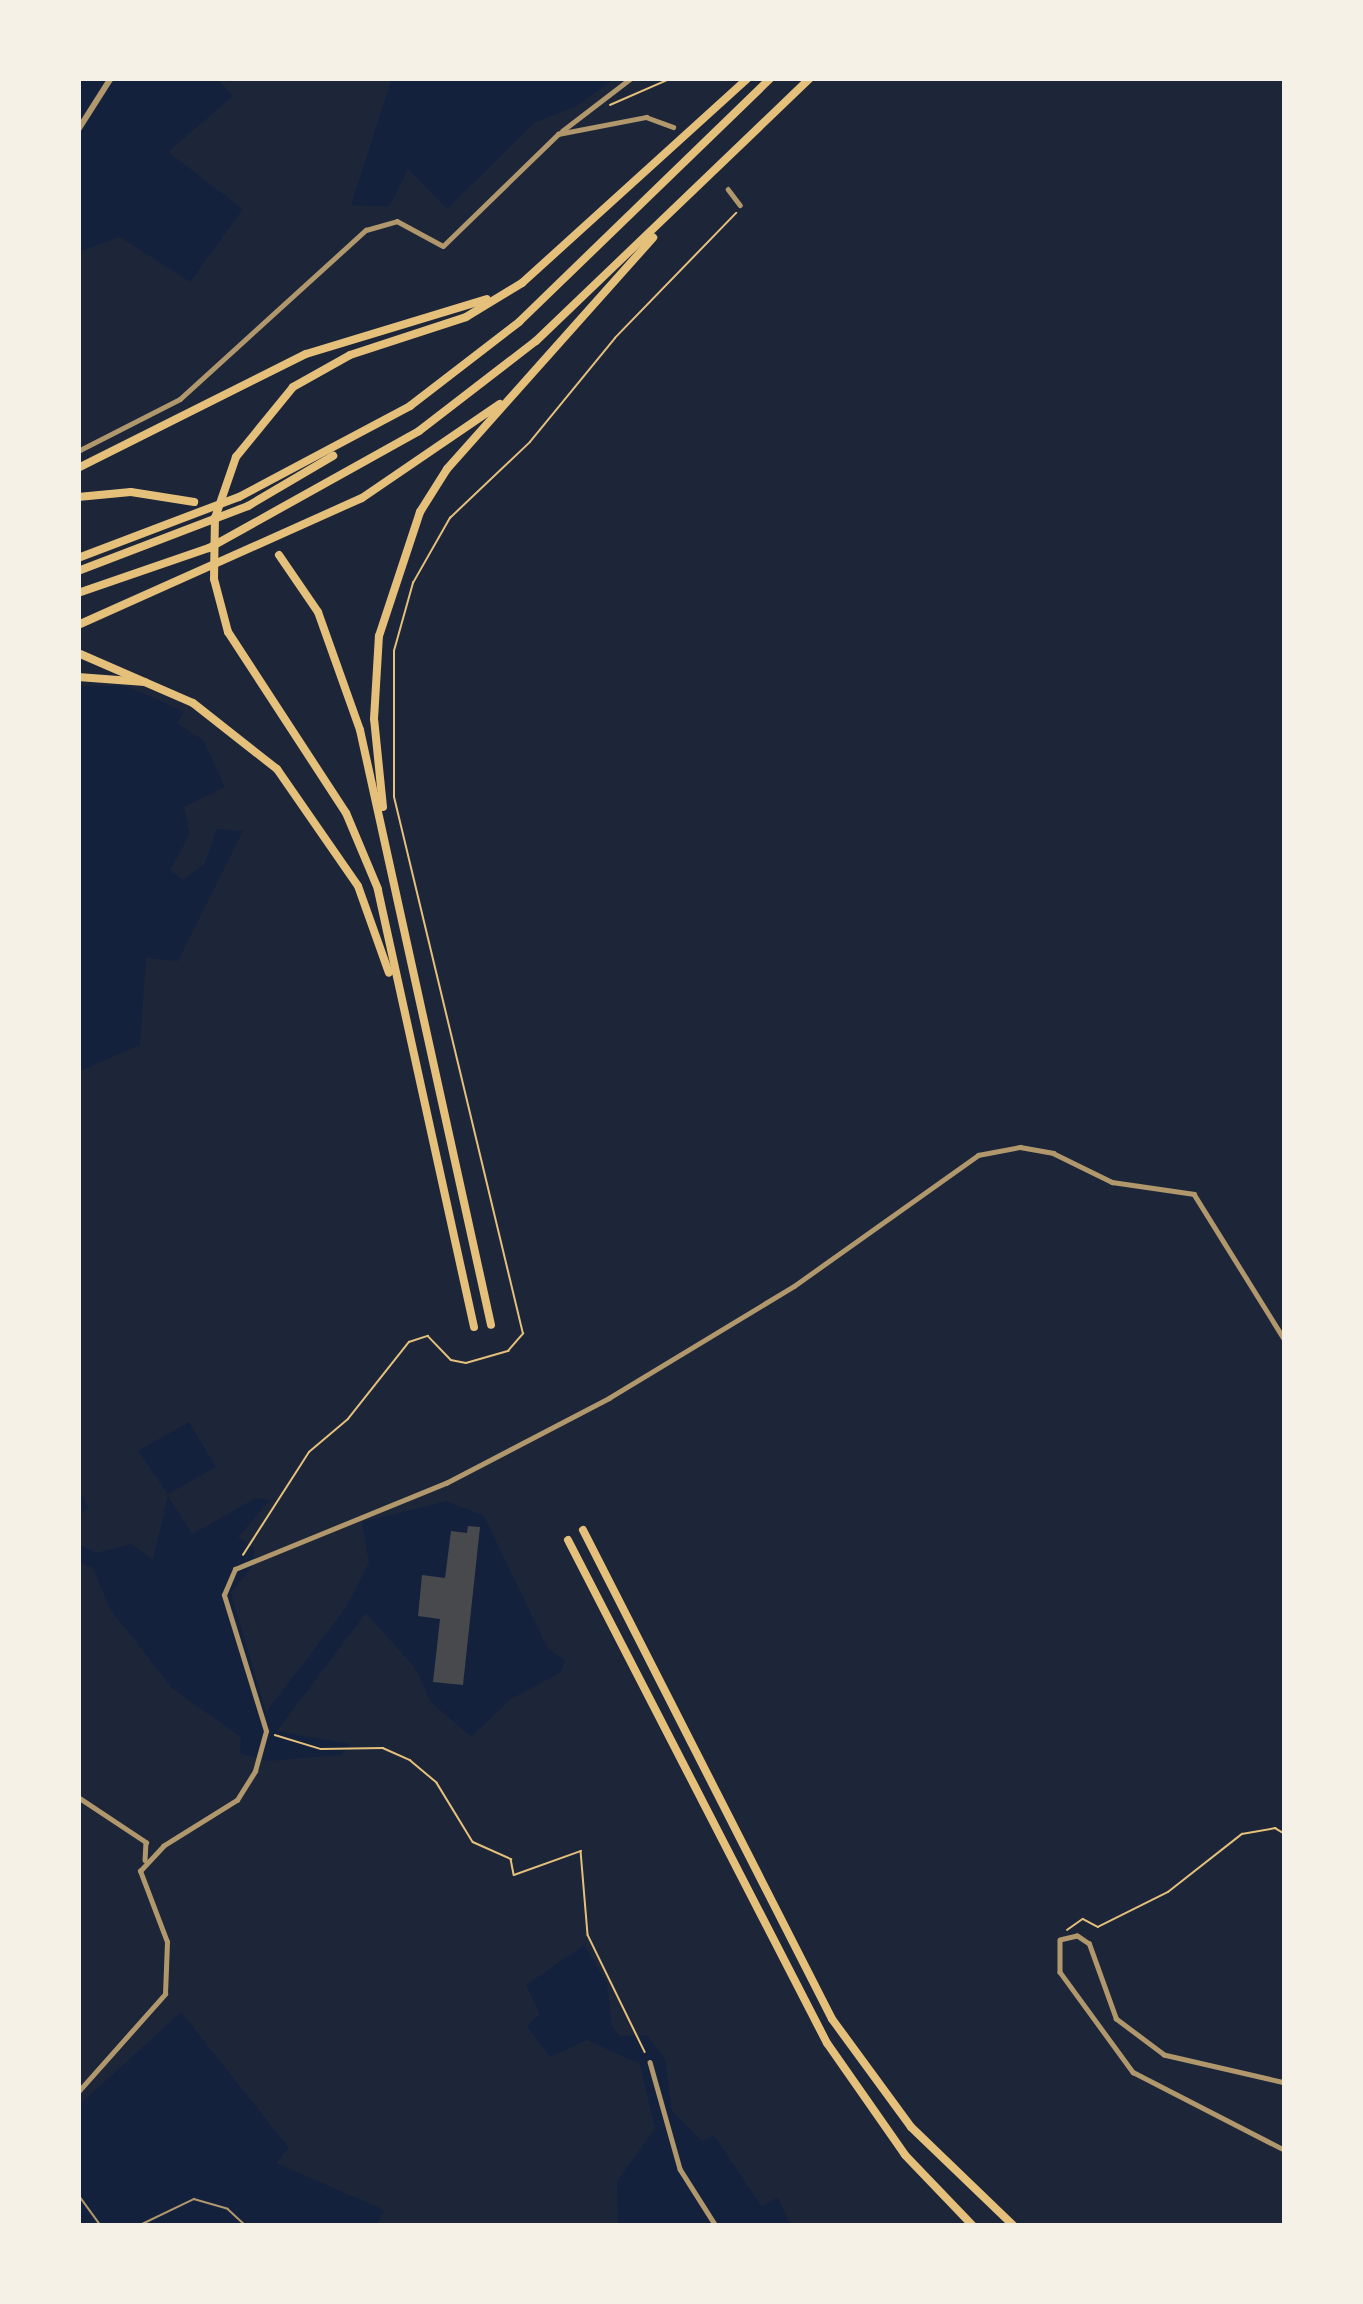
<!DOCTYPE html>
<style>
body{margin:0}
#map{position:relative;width:1363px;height:2304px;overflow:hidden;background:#14213d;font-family:Helvetica,sans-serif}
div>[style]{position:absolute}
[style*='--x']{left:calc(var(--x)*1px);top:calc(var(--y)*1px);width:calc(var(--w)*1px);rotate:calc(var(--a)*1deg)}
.green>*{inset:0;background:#1d2539}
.building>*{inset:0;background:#48494c}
.path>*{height:1.5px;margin:-0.75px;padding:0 0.75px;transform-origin:0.75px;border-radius:0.75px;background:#e5c07b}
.service>*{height:1.5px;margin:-0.75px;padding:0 0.75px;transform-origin:0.75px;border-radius:0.75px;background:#b1986c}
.minor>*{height:4.5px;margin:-2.25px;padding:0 2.25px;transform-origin:2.25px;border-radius:2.25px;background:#b1986c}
.tertiary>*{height:6px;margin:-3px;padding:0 3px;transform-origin:3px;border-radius:3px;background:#b1986c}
.motorway>*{height:8px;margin:-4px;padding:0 4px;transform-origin:4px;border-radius:4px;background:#e5c07b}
span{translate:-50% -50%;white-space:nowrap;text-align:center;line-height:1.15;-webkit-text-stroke:12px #f6f1e7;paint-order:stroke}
.frame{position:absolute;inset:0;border:81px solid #f6f1e7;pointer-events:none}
</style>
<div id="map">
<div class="green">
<div style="clip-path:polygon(evenodd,217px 78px,392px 78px,351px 205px,389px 207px,408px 169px,447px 209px,534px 123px,576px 106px,616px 78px,1285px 78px,1285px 2226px,791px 2226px,778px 2197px,762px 2207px,714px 2135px,702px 2141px,672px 2111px,665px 2059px,647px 2035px,620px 2036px,612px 2026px,607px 1983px,584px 1945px,526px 1985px,540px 2014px,527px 2026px,550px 2057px,587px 2040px,640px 2064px,655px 2129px,617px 2181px,618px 2226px,376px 2226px,384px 2210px,276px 2163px,289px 2148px,181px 2012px,78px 2106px,78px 1563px,93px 1568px,110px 1609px,173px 1689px,241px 1737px,240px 1753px,267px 1761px,341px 1755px,351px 1744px,277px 1731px,366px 1613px,415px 1668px,431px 1702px,471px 1737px,511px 1699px,561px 1672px,565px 1660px,548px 1649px,484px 1516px,447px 1501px,362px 1522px,369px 1563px,345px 1609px,266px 1712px,231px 1593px,254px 1564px,254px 1548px,238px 1537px,270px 1500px,256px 1498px,192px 1534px,168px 1496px,153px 1559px,131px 1544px,96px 1553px,78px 1544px,78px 1516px,89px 1507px,78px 1490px,78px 1072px,140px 1045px,146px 958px,178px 961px,243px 831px,217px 829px,204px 865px,183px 880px,170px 870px,190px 834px,184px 807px,225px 787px,203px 740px,177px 723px,184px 712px,155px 698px,125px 686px,78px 686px,78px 252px,120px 237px,190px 282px,243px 209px,168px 152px,233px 96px,217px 78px,189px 1422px,216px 1467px,168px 1494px,138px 1451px,189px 1422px)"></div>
</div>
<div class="building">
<div style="clip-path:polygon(468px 1526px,480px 1527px,463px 1685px,433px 1682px,440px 1619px,418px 1616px,422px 1575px,445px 1578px,451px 1531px,467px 1533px)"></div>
</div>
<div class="path">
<div style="--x:610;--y:105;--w:68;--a:-23.5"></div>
<div style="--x:243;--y:1555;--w:122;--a:-57.3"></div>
<div style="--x:309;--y:1452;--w:51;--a:-40.2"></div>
<div style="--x:348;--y:1419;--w:98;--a:-51.6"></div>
<div style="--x:409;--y:1342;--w:20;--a:-18"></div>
<div style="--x:428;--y:1336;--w:33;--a:46"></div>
<div style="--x:451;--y:1360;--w:15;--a:11"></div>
<div style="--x:466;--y:1363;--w:44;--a:-15.9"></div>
<div style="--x:508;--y:1351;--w:23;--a:-49"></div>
<div style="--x:523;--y:1334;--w:552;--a:-103.51"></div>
<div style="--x:394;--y:797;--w:146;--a:-90"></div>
<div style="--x:394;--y:651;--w:71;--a:-74.4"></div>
<div style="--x:413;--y:583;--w:75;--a:-60.4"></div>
<div style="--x:450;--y:518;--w:110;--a:-43.5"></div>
<div style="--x:530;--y:442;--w:134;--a:-50.7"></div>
<div style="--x:615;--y:338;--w:174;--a:-45.9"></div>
<div style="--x:275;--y:1735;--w:48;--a:16.9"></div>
<div style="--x:321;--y:1749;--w:62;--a:-0.9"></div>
<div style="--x:383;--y:1748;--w:30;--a:24"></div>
<div style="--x:410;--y:1760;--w:35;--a:40"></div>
<div style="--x:437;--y:1783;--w:69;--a:58.6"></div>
<div style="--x:473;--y:1842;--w:42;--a:24.1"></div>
<div style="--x:511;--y:1859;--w:16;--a:79"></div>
<div style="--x:514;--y:1875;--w:71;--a:-19.7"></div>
<div style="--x:581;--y:1851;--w:84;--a:85.2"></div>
<div style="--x:588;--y:1935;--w:130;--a:64"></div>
<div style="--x:1067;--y:1930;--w:19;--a:-35"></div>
<div style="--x:1083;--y:1919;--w:17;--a:28"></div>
<div style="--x:1098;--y:1927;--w:78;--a:-26.6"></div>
<div style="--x:1168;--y:1892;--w:94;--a:-38.1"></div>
<div style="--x:1242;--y:1834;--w:34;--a:-10"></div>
<div style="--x:1275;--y:1828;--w:12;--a:31"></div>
</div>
<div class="service">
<div style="--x:78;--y:2194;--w:39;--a:54"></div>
<div style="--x:138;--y:2226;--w:62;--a:-25.7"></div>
<div style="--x:194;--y:2199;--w:35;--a:16"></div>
<div style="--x:228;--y:2209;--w:25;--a:43"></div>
</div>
<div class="minor">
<div style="--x:562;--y:131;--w:87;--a:-37.5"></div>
<div style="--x:728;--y:189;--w:20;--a:53"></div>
<div style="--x:78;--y:451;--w:114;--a:-27"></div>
<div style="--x:180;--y:399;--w:251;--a:-42.3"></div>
<div style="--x:366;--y:230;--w:32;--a:-16"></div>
<div style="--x:397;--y:221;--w:52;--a:28.5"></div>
<div style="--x:443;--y:246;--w:161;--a:-44.2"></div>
<div style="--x:558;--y:134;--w:90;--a:-10.9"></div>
<div style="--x:646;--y:117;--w:29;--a:20"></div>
<div style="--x:78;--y:1797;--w:82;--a:33.5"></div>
<div style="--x:146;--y:1842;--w:18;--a:93"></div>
<div style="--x:650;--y:2062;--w:111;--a:74.3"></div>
<div style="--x:680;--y:2169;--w:67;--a:57.7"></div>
<div style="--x:1285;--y:2083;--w:124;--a:-167"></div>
<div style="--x:1164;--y:2055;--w:60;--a:-143.1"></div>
<div style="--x:1116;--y:2019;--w:80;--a:-109.8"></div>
<div style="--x:1089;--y:1944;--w:14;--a:-146"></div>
<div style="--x:1077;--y:1936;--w:17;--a:167"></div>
<div style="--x:1060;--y:1940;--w:32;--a:90"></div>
<div style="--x:1060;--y:1972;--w:124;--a:53.9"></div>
<div style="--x:1133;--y:2072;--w:171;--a:27.2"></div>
<div style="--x:78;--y:2092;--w:131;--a:-48.4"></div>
<div style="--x:165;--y:1994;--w:52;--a:-87.8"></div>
<div style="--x:167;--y:1942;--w:76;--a:-110.8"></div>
<div style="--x:140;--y:1871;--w:34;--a:-47"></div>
<div style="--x:163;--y:1846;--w:87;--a:-31.9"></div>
<div style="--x:237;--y:1800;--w:34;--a:-58"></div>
<div style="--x:255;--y:1771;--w:41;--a:-74.6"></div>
<div style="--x:266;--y:1731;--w:142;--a:-107.2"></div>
<div style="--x:224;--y:1595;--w:28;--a:-67"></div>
<div style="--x:235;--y:1569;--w:228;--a:-22.2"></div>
<div style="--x:446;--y:1483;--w:184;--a:-27.5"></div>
<div style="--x:609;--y:1398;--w:216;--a:-31.2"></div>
<div style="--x:794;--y:1286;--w:226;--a:-35.4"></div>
<div style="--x:978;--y:1155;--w:43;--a:-10.8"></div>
<div style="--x:1020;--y:1147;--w:34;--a:10"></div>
<div style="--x:1053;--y:1153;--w:66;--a:26.2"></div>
<div style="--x:1112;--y:1182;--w:83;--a:8.3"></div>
<div style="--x:1194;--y:1194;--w:172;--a:58.1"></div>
</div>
<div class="tertiary">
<div style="--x:78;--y:130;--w:62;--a:-57.6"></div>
</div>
<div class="motorway">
<div style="--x:78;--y:468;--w:255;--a:-26.6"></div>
<div style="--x:306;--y:354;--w:189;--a:-16.9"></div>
<div style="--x:78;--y:497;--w:53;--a:-5.4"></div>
<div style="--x:131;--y:492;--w:64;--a:9"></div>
<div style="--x:279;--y:555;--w:69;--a:55.6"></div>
<div style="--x:318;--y:612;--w:125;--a:70.4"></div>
<div style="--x:360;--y:730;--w:609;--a:77.58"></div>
<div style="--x:78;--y:558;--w:172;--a:-20.8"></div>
<div style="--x:239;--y:497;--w:194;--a:-28"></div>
<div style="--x:410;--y:406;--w:138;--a:-37.6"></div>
<div style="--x:519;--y:322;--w:351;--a:-44.1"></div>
<div style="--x:78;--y:571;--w:182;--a:-20.9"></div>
<div style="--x:248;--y:506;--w:99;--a:-30.5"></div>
<div style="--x:78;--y:593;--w:139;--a:-19"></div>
<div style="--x:209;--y:548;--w:240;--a:-29.1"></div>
<div style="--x:419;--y:431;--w:148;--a:-37.6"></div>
<div style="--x:536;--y:341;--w:380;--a:-43.8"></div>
<div style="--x:78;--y:625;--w:311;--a:-24.1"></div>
<div style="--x:362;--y:498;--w:167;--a:-34.3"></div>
<div style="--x:78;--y:653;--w:125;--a:23.5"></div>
<div style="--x:193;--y:703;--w:107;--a:38.2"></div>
<div style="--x:277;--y:769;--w:142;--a:55.3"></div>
<div style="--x:358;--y:886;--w:92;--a:70.4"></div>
<div style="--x:78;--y:677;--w:67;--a:4.3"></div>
<div style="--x:383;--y:807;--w:88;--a:-95.8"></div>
<div style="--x:374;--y:719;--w:83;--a:-86.6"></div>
<div style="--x:379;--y:636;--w:131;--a:-71.7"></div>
<div style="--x:420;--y:512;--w:51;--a:-57.9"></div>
<div style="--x:447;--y:469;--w:310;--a:-48.3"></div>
<div style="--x:474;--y:1327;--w:448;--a:-102.4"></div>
<div style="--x:378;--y:889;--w:82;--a:-112.8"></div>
<div style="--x:346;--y:813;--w:216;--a:-123.1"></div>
<div style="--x:228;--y:632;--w:55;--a:-104.8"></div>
<div style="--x:214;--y:579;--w:61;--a:-89.1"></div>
<div style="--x:215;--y:518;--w:65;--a:-71"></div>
<div style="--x:236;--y:457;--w:90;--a:-50.8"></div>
<div style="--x:293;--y:387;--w:65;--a:-29.3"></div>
<div style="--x:350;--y:355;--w:122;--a:-18.1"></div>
<div style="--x:466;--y:317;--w:66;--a:-31.3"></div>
<div style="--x:522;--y:283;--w:305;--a:-42.2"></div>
<div style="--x:583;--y:1530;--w:549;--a:63.01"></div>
<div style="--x:832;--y:2019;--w:134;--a:53.8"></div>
<div style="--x:911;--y:2127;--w:143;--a:43.9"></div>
<div style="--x:568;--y:1540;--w:566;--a:62.76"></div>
<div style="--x:827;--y:2043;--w:136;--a:55.1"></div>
<div style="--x:905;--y:2155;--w:98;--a:46.2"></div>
</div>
<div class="frame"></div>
</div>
